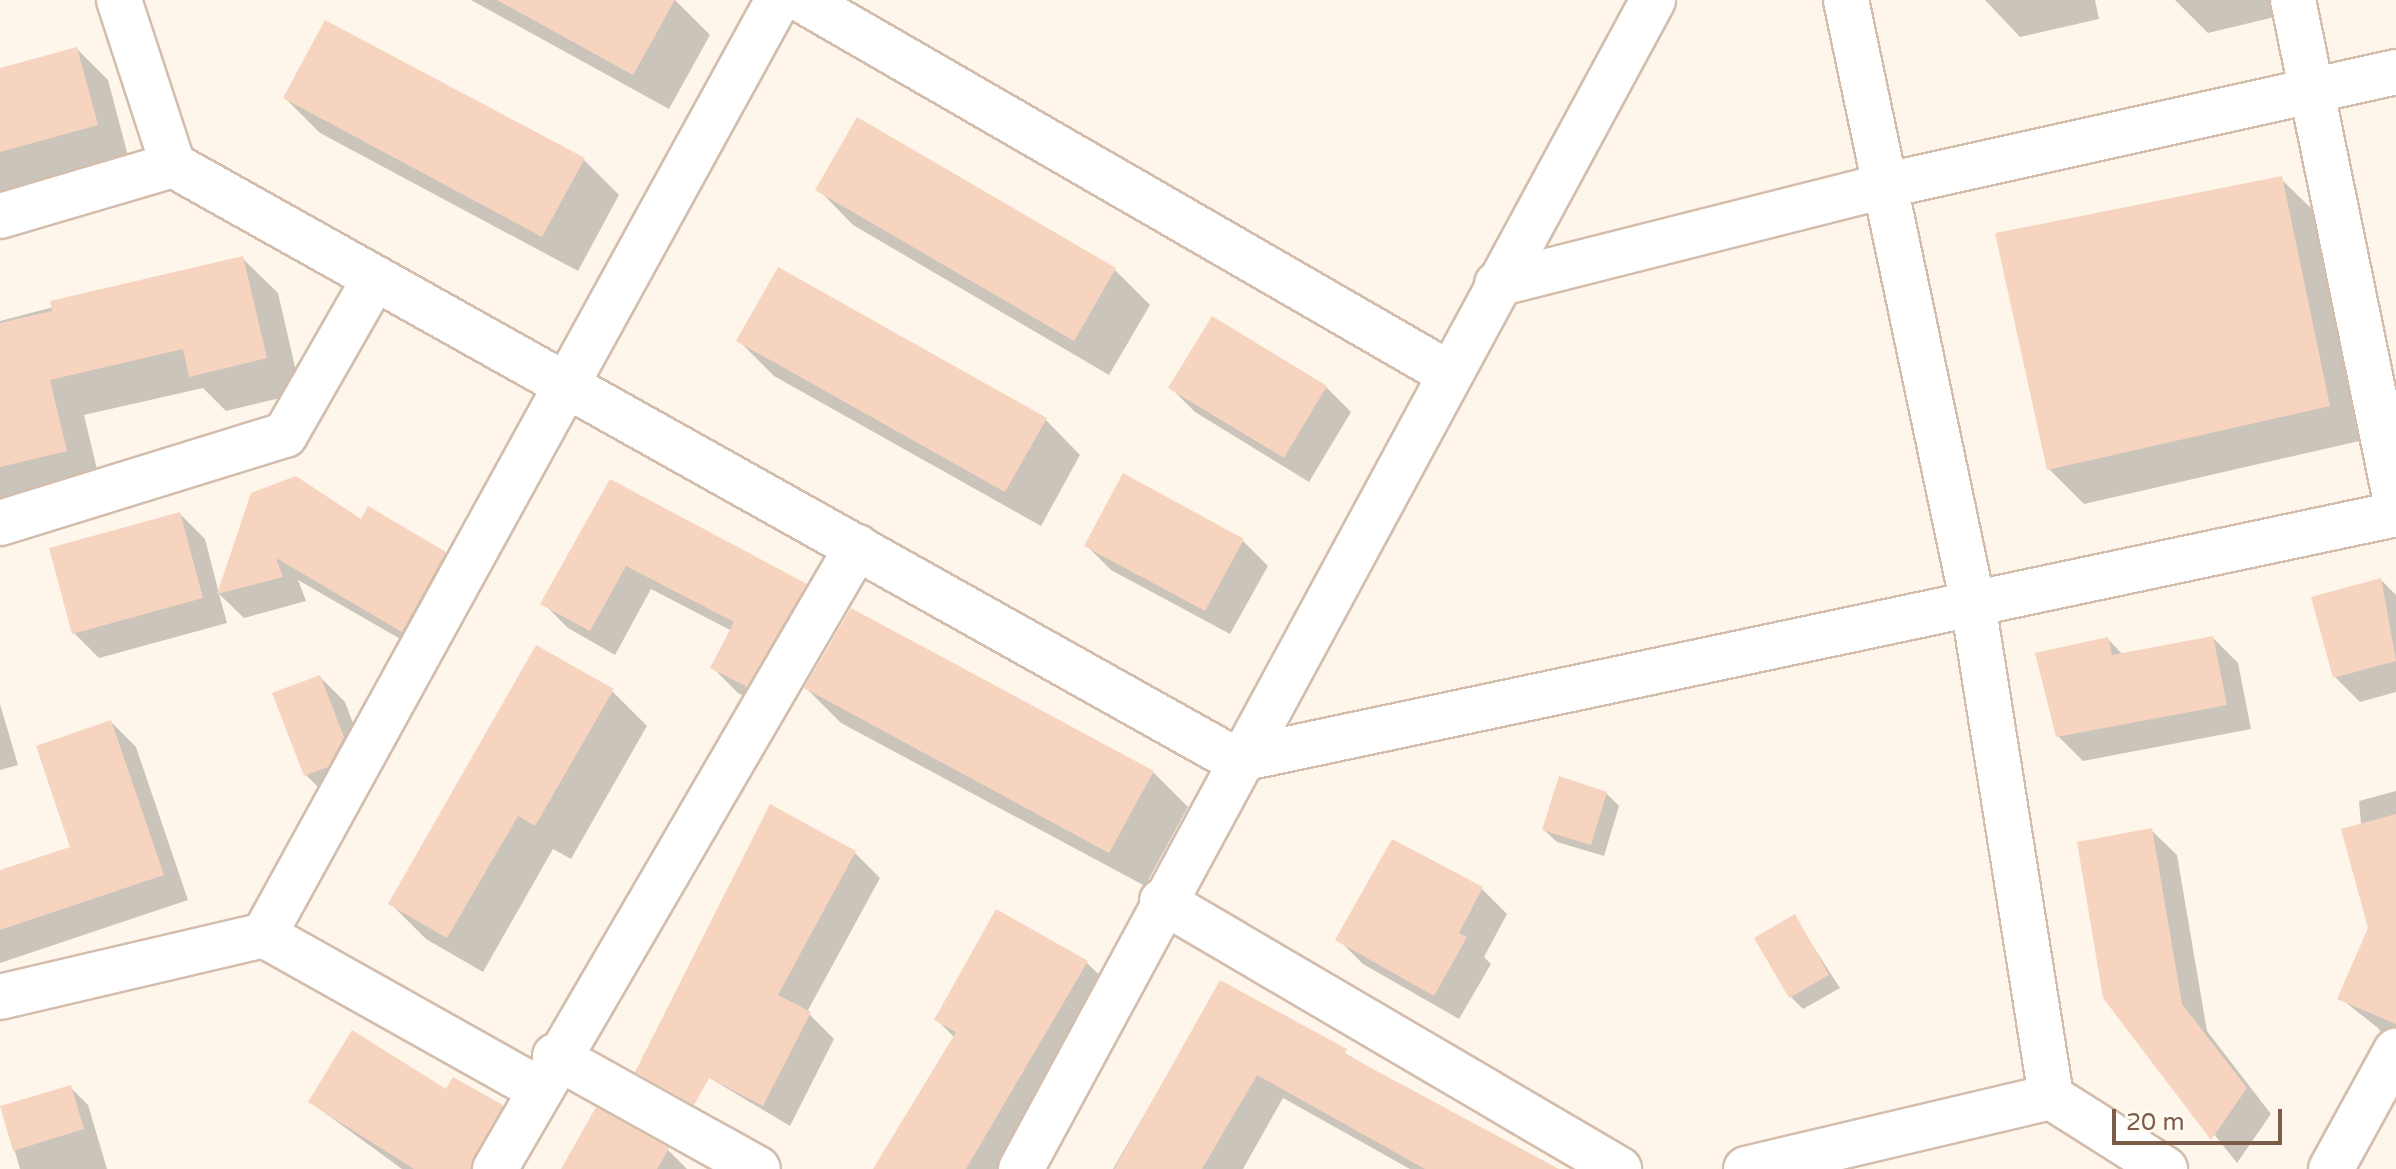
<!DOCTYPE html>
<style>
body{margin:0}
#map{position:relative;width:2396px;height:1169px;overflow:hidden;background:#fef6ea;font-family:"Varela Round",sans-serif}
div>[style]{position:absolute}
[style*='--x']{left:calc(var(--x)*1px);top:calc(var(--y)*1px);width:calc(var(--w)*1px);rotate:calc(var(--a)*1deg)}
.shadow>*{inset:0;background:#0003}
.building>*{inset:0;background:#f7d4bf}
.roads{filter:drop-shadow(2px 0 #d3bdad) drop-shadow(-2px 0 #d3bdad) drop-shadow(0 2px #d3bdad) drop-shadow(0 -2px #d3bdad)}
.street>*{height:44px;margin:-22px;padding:0 22px;transform-origin:22px;border-radius:22px;background:#fff}
span{translate:-50% -50%;white-space:nowrap;text-align:center;line-height:1.15;-webkit-text-stroke:6px #fffaf2;paint-order:stroke}
.scale{position:absolute;left:2112px;top:1109px;width:170px;height:36px;box-sizing:border-box;border:4px solid #7d5b49;border-top:0;padding-left:10px;font-size:24px;line-height:28px;white-space:nowrap;color:#7d5b49;-webkit-text-stroke:6px #fffaf2;paint-order:stroke}
</style>
<div id="map">
<div class="shadow">
<div style="clip-path:polygon(471px 0,675px 0,710px 35px,669px 109px)"></div>
<div style="clip-path:polygon(1985px 0,2095px 0,2099px 19px,2020px 37px)"></div>
<div style="clip-path:polygon(2175px 0,2279px 0,2283px 15px,2208px 33px)"></div>
<div style="clip-path:polygon(326px 23px,584px 160px,619px 195px,578px 271px,320px 133px,285px 98px)"></div>
<div style="clip-path:polygon(77px 49px,108px 80px,128px 156px,0 191px,0 69px)"></div>
<div style="clip-path:polygon(858px 120px,1115px 270px,1150px 305px,1109px 375px,853px 225px,818px 189px)"></div>
<div style="clip-path:polygon(2281px 179px,2317px 214px,2364px 440px,2084px 504px,2049px 469px)"></div>
<div style="clip-path:polygon(242px 258px,278px 293px,301px 393px,226px 411px,203px 388px,84px 415px,101px 486px,0 511px,0 321px)"></div>
<div style="clip-path:polygon(739px 341px,1045px 419px,1080px 455px,1041px 526px,774px 376px)"></div>
<div style="clip-path:polygon(1170px 387px,1326px 387px,1351px 412px,1309px 482px,1195px 412px)"></div>
<div style="clip-path:polygon(611px 481px,805px 586px,830px 611px,772px 711px,738px 693px,713px 668px,732px 631px,651px 589px,615px 655px,568px 628px,543px 603px)"></div>
<div style="clip-path:polygon(252px 494px,445px 553px,470px 578px,428px 655px,298px 580px,306px 601px,244px 618px,219px 594px,227px 623px,99px 658px,74px 633px,180px 514px,205px 539px,219px 593px)"></div>
<div style="clip-path:polygon(1243px 541px,1268px 566px,1230px 634px,1111px 570px,1086px 545px)"></div>
<div style="clip-path:polygon(2381px 580px,2396px 595px,2396px 692px,2360px 702px,2335px 677px)"></div>
<div style="clip-path:polygon(2213px 638px,2238px 663px,2251px 729px,2083px 761px,2058px 736px,2108px 639px,2123px 655px)"></div>
<div style="clip-path:polygon(320px 677px,345px 702px,368px 763px,331px 800px,306px 775px)"></div>
<div style="clip-path:polygon(806px 688px,1153px 772px,1188px 807px,1145px 886px,841px 723px)"></div>
<div style="clip-path:polygon(612px 691px,647px 726px,571px 859px,553px 849px,483px 972px,426px 939px,391px 904px)"></div>
<div style="clip-path:polygon(0 704px,18px 765px,0 770px)"></div>
<div style="clip-path:polygon(111px 722px,136px 747px,188px 900px,0 963px,0 873px,72px 848px)"></div>
<div style="clip-path:polygon(2396px 791px,2396px 1054px,2378px 1028px,2340px 998px,2370px 928px,2359px 801px)"></div>
<div style="clip-path:polygon(1606px 793px,1619px 806px,1604px 856px,1557px 842px,1544px 830px)"></div>
<div style="clip-path:polygon(2151px 830px,2177px 855px,2207px 1031px,2271px 1114px,2237px 1163px,2105px 997px)"></div>
<div style="clip-path:polygon(855px 853px,880px 878px,807px 1012px,834px 1039px,790px 1126px,681px 1061px)"></div>
<div style="clip-path:polygon(1482px 889px,1507px 914px,1484px 957px,1491px 964px,1459px 1019px,1363px 964px,1338px 939px)"></div>
<div style="clip-path:polygon(1794px 917px,1840px 988px,1803px 1009px,1791px 997px)"></div>
<div style="clip-path:polygon(1087px 963px,1112px 987px,1005px 1169px,879px 1169px,955px 1038px,937px 1020px)"></div>
<div style="clip-path:polygon(1221px 982px,1546px 1169px,1410px 1169px,1283px 1098px,1243px 1169px,1113px 1169px)"></div>
<div style="clip-path:polygon(70px 1087px,88px 1105px,107px 1169px,20px 1169px,2px 1107px)"></div>
<div style="clip-path:polygon(447px 1092px,502px 1106px,527px 1131px,505px 1169px,402px 1169px,310px 1102px)"></div>
<div style="clip-path:polygon(596px 1110px,668px 1150px,687px 1169px,580px 1169px)"></div>
</div>
<div class="building">
<div style="clip-path:polygon(497px 0,675px 0,633px 75px)"></div>
<div style="clip-path:polygon(325px 20px,585px 158px,542px 237px,283px 98px)"></div>
<div style="clip-path:polygon(77px 47px,98px 125px,0 152px,0 68px)"></div>
<div style="clip-path:polygon(857px 117px,1116px 268px,1074px 341px,815px 190px)"></div>
<div style="clip-path:polygon(2282px 176px,2330px 406px,2047px 470px,1995px 233px)"></div>
<div style="clip-path:polygon(243px 256px,267px 358px,189px 377px,183px 349px,50px 380px,67px 451px,0 467px,0 323px,52px 311px,50px 301px)"></div>
<div style="clip-path:polygon(778px 267px,1047px 418px,1005px 492px,736px 341px)"></div>
<div style="clip-path:polygon(1212px 316px,1327px 386px,1284px 458px,1168px 388px)"></div>
<div style="clip-path:polygon(1123px 473px,1244px 539px,1205px 611px,1084px 546px)"></div>
<div style="clip-path:polygon(296px 476px,361px 519px,368px 506px,446px 552px,402px 632px,276px 558px,283px 577px,217px 594px,251px 493px)"></div>
<div style="clip-path:polygon(610px 479px,807px 584px,747px 687px,710px 668px,734px 622px,626px 566px,590px 631px,540px 604px)"></div>
<div style="clip-path:polygon(180px 512px,203px 598px,72px 634px,49px 548px)"></div>
<div style="clip-path:polygon(2381px 578px,2396px 661px,2333px 678px,2311px 597px)"></div>
<div style="clip-path:polygon(851px 608px,1154px 771px,1109px 853px,804px 688px)"></div>
<div style="clip-path:polygon(2213px 636px,2227px 705px,2056px 737px,2035px 653px,2108px 637px,2112px 655px)"></div>
<div style="clip-path:polygon(536px 645px,614px 689px,535px 826px,518px 816px,447px 938px,388px 904px)"></div>
<div style="clip-path:polygon(320px 675px,344px 737px,328px 767px,304px 776px,272px 693px)"></div>
<div style="clip-path:polygon(111px 720px,164px 875px,0 930px,0 870px,70px 847px,36px 746px)"></div>
<div style="clip-path:polygon(1559px 776px,1607px 792px,1591px 845px,1542px 830px)"></div>
<div style="clip-path:polygon(770px 804px,856px 851px,778px 995px,811px 1012px,763px 1106px,709px 1078px,694px 1105px,635px 1072px)"></div>
<div style="clip-path:polygon(2396px 814px,2396px 1024px,2337px 999px,2368px 928px,2341px 829px)"></div>
<div style="clip-path:polygon(2152px 828px,2182px 1004px,2247px 1088px,2211px 1140px,2103px 998px,2077px 842px)"></div>
<div style="clip-path:polygon(1392px 839px,1483px 887px,1459px 933px,1467px 937px,1434px 996px,1335px 940px)"></div>
<div style="clip-path:polygon(996px 909px,1088px 961px,966px 1169px,873px 1169px,956px 1032px,934px 1020px)"></div>
<div style="clip-path:polygon(1795px 914px,1829px 975px,1789px 998px,1754px 938px)"></div>
<div style="clip-path:polygon(1220px 980px,1347px 1049px,1345px 1054px,1559px 1169px,1425px 1169px,1257px 1075px,1202px 1169px,1114px 1169px)"></div>
<div style="clip-path:polygon(352px 1030px,446px 1089px,453px 1077px,503px 1105px,470px 1169px,414px 1169px,308px 1102px)"></div>
<div style="clip-path:polygon(71px 1085px,84px 1129px,13px 1151px,0 1106px)"></div>
<div style="clip-path:polygon(596px 1107px,669px 1148px,657px 1169px,561px 1169px)"></div>
</div>
<div class="roads">
<div class="street">
<div style="--x:119;--y:0;--w:174;--a:71.9"></div>
<div style="--x:173;--y:165;--w:1218;--a:29.24"></div>
<div style="--x:1236;--y:760;--w:1186;--a:-11.97"></div>
<div style="--x:802;--y:0;--w:746;--a:30"></div>
<div style="--x:1846;--y:0;--w:617;--a:78.13"></div>
<div style="--x:1973;--y:604;--w:499;--a:81"></div>
<div style="--x:2293;--y:0;--w:512;--a:78.41"></div>
<div style="--x:0;--y:216;--w:180;--a:-16.4"></div>
<div style="--x:1497;--y:284;--w:398;--a:-14.2"></div>
<div style="--x:1883;--y:186;--w:526;--a:-12.53"></div>
<div style="--x:0;--y:523;--w:298;--a:-17.2"></div>
<div style="--x:285;--y:435;--w:181;--a:-60.2"></div>
<div style="--x:1162;--y:901;--w:530;--a:30.39"></div>
<div style="--x:264;--y:935;--w:1067;--a:-61.2"></div>
<div style="--x:0;--y:997;--w:271;--a:-13.2"></div>
<div style="--x:264;--y:935;--w:314;--a:29.3"></div>
<div style="--x:555;--y:1056;--w:232;--a:29.1"></div>
<div style="--x:495;--y:1169;--w:720;--a:-59.8"></div>
<div style="--x:1021;--y:1169;--w:1329;--a:-61.6"></div>
<div style="--x:1746;--y:1169;--w:313;--a:-13.3"></div>
<div style="--x:2051;--y:1097;--w:135;--a:32.3"></div>
<div style="--x:2331;--y:1169;--w:135;--a:-61.2"></div>
</div>
</div>
<div class="scale">20 m</div>
</div>
